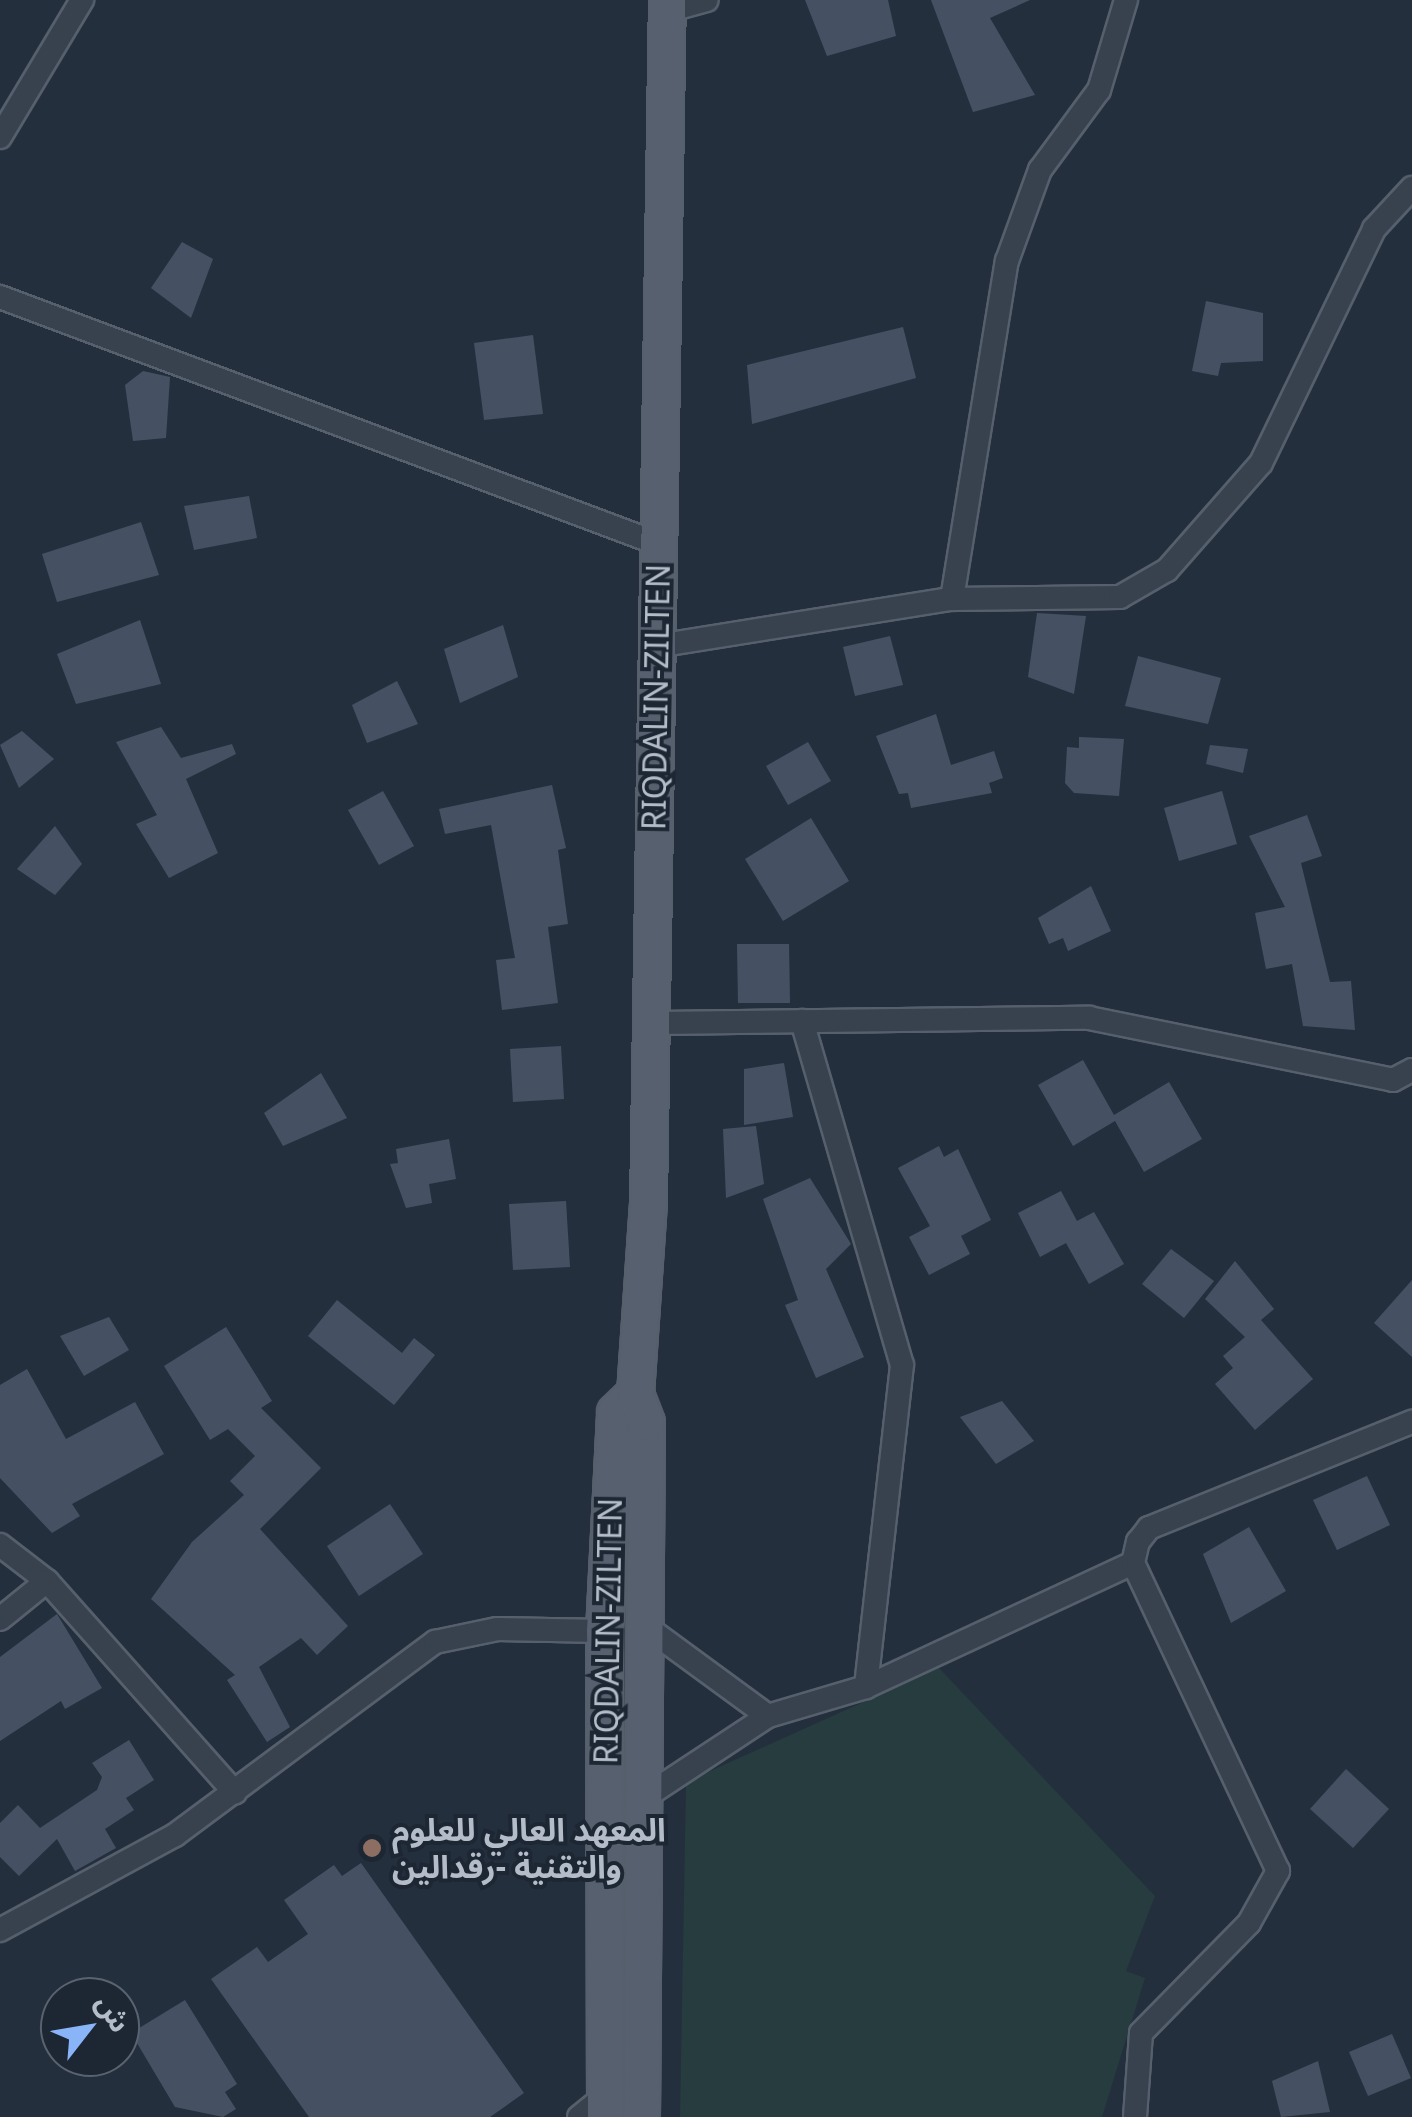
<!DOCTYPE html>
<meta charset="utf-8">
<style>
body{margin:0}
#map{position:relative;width:1412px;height:2117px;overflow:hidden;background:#242f3e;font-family:"Noto Sans","Noto Sans Arabic",sans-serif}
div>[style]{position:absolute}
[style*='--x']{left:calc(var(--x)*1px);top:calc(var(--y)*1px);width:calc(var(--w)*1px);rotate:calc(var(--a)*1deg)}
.green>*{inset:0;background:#263c3f}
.building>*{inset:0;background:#455162}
.roads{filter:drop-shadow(2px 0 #565f6c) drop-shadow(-2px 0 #565f6c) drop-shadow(0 2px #565f6c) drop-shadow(0 -2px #565f6c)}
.minor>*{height:22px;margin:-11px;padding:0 11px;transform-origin:11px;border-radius:11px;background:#38414e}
.primary>*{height:35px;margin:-17.5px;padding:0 17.5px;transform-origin:17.5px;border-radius:17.5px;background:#56606e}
.dots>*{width:28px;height:28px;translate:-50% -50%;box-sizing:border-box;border:5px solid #1d2633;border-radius:50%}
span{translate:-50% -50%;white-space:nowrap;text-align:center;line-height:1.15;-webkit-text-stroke:8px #1d2633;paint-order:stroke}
.street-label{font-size:32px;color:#b4bcc9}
.poi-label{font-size:32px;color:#b4bcc9;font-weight:700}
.left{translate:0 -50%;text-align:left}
.north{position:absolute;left:40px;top:1977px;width:100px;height:100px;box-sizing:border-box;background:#1d2633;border:2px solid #59626f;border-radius:50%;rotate:59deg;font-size:28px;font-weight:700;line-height:40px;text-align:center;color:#b4bcc9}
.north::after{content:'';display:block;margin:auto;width:35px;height:45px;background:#8ab4f8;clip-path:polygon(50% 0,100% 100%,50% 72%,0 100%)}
</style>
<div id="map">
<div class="green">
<div style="clip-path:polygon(939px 1668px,1155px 1896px,1126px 1971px,1145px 1978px,1102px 2117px,680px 2117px,686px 1782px)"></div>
</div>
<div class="building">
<div style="clip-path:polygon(805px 0,888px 0,896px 36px,827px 56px)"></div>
<div style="clip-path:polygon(931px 0,1030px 0,990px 18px,1035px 95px,973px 112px)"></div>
<div style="clip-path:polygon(182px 242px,213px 259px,191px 318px,151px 288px)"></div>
<div style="clip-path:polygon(1206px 301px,1263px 313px,1263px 361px,1221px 363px,1218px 376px,1192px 371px)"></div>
<div style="clip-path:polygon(903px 327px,916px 378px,752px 424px,747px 365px)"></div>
<div style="clip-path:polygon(533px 335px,543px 414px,484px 420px,474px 343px)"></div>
<div style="clip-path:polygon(143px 371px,170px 377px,166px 438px,133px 441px,125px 385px)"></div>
<div style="clip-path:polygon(249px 496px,257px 538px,194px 550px,184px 506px)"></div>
<div style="clip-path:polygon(141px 522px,159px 575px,57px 602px,42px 554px)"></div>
<div style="clip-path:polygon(1037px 613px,1086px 616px,1074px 694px,1028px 677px)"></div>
<div style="clip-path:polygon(140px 620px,161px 684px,76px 704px,57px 654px)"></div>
<div style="clip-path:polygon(503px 625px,518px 677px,460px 703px,444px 649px)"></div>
<div style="clip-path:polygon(890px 636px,903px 685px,855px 696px,843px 647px)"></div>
<div style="clip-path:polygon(1138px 656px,1221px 678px,1208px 724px,1125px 706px)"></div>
<div style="clip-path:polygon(397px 681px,418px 724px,367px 743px,352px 705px)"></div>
<div style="clip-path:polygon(936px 714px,951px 765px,994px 751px,1003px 778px,989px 783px,992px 793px,911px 808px,908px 793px,899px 794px,876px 736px)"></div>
<div style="clip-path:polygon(161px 727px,181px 758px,232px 744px,236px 754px,186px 779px,218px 853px,169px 878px,136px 824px,157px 815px,116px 742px)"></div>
<div style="clip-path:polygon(22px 731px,54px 759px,19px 788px,0 745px)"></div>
<div style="clip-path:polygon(1079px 737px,1124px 739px,1119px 796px,1074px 793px,1065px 783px,1067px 747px,1079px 748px)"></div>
<div style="clip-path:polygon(808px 742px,831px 781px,788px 805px,766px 766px)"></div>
<div style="clip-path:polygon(1210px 745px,1248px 749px,1243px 773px,1206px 764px)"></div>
<div style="clip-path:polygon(552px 785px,566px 848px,558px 850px,568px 924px,548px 927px,558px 1003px,502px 1010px,496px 960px,515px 958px,491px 825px,445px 834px,439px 809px)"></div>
<div style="clip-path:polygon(383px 791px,414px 846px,379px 865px,348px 810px)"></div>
<div style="clip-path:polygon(1222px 791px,1237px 844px,1179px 861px,1164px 808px)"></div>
<div style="clip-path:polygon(1307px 815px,1322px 856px,1301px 863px,1330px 982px,1351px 981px,1355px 1030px,1303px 1026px,1292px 964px,1266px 969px,1255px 913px,1285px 907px,1249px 836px)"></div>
<div style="clip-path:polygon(811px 818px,849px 881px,783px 921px,745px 859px)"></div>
<div style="clip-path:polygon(55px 826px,82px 864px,55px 895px,17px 869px)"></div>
<div style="clip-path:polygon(1091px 886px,1111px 931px,1068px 951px,1063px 938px,1049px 944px,1038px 918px)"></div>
<div style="clip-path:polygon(737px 944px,789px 944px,790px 1003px,738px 1003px)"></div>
<div style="clip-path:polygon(561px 1046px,564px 1099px,513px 1102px,510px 1049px)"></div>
<div style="clip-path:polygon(1083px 1060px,1114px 1115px,1169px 1082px,1202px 1139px,1144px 1172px,1115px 1121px,1073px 1146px,1038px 1085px)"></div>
<div style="clip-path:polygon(784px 1063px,793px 1117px,744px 1125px,744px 1069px)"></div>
<div style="clip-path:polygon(321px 1073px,347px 1118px,283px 1146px,264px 1113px)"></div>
<div style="clip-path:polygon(756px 1126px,764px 1184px,726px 1198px,723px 1129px)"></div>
<div style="clip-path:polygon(449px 1139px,456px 1179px,429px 1184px,432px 1203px,406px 1208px,390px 1164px,398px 1163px,396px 1149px)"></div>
<div style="clip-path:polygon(939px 1146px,944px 1157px,958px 1149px,991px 1220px,961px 1236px,970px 1254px,929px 1275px,909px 1237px,930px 1226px,898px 1168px)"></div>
<div style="clip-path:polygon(810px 1178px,851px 1244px,826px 1269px,864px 1357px,816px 1378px,785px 1305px,798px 1300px,763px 1199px)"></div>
<div style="clip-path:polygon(1061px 1191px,1077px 1221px,1094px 1212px,1124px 1264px,1089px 1284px,1066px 1243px,1040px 1257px,1018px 1213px)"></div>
<div style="clip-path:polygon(566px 1201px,570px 1267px,513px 1270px,509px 1204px)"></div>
<div style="clip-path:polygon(1171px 1249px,1214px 1281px,1184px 1318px,1142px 1284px)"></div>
<div style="clip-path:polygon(1235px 1261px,1274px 1309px,1261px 1320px,1313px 1379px,1255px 1430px,1215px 1384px,1233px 1368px,1223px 1356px,1245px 1337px,1205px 1299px)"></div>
<div style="clip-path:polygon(1412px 1280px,1412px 1357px,1374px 1323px)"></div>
<div style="clip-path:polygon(337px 1300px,402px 1353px,414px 1338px,435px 1355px,394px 1405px,308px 1336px)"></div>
<div style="clip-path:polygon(109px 1317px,129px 1350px,84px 1376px,60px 1336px)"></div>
<div style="clip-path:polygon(226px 1327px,272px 1401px,261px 1408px,321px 1468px,260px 1529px,348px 1626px,317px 1655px,301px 1638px,259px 1667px,290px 1727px,267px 1742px,227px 1680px,235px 1675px,151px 1599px,192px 1542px,244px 1495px,230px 1481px,255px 1456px,228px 1429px,210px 1440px,164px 1366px)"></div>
<div style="clip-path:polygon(27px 1369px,66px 1439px,135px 1402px,164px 1454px,72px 1504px,80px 1516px,52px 1533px,0 1478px,0 1385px)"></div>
<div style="clip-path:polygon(1002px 1401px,1034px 1441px,996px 1464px,960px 1417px)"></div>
<div style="clip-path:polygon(1367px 1476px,1390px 1525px,1337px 1550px,1313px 1500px)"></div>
<div style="clip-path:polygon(390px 1504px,423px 1554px,359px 1596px,327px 1546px)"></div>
<div style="clip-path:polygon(1249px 1527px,1286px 1591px,1231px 1623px,1203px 1554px)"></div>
<div style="clip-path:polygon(57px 1614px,102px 1688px,65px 1709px,61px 1701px,0 1741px,0 1657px)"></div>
<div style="clip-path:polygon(129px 1740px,154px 1780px,126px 1798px,134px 1810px,105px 1829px,116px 1848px,75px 1871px,57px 1839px,19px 1876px,0 1857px,0 1823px,18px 1805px,40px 1828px,97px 1790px,102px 1777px,92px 1763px)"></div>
<div style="clip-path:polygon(1346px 1769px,1389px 1809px,1353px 1848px,1310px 1809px)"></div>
<div style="clip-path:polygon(361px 1863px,524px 2093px,490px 2117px,309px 2117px,211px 1979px,257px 1947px,268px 1962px,308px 1934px,284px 1900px,334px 1865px,342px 1876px)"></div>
<div style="clip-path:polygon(185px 2000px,237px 2084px,225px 2092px,236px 2109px,223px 2117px,175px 2107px,131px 2033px)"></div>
<div style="clip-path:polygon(1392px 2034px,1411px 2078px,1368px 2096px,1349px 2052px)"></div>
<div style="clip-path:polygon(1318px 2061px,1330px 2112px,1281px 2117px,1272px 2081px)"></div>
</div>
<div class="roads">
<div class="minor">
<div style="--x:667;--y:11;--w:41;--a:-15.4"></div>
<div style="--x:0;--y:137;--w:160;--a:-59.1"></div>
<div style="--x:0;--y:297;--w:704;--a:20.55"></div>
<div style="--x:952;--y:599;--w:342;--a:-80.8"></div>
<div style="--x:1007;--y:261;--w:97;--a:-70.1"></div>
<div style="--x:1040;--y:170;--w:99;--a:-53.6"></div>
<div style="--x:1099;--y:90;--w:94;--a:-73.3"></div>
<div style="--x:657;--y:646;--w:299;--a:-9.1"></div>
<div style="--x:952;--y:599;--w:168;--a:-0.7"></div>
<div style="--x:1120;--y:597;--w:54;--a:-29.9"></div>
<div style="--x:1167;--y:570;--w:142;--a:-48.7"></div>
<div style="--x:1261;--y:463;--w:260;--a:-64.2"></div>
<div style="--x:1374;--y:229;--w:56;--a:-47.2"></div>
<div style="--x:802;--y:1021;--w:358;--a:73.8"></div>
<div style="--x:902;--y:1365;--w:324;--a:96.4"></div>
<div style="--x:649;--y:1023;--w:440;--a:-0.7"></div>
<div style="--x:1089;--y:1018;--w:310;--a:11.5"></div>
<div style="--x:1393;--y:1080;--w:21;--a:-28"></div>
<div style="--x:0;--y:1545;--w:59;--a:37.5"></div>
<div style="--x:47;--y:1581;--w:283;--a:48.4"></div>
<div style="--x:0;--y:1619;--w:60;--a:-39"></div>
<div style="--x:645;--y:1626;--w:152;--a:36.2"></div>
<div style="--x:642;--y:1799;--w:151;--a:-33.4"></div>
<div style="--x:768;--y:1716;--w:102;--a:-16.5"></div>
<div style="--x:866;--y:1687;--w:294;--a:-24.9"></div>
<div style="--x:0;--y:1930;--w:199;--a:-28.5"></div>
<div style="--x:175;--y:1835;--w:324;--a:-36.6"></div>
<div style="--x:435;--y:1642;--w:63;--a:-11.8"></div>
<div style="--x:497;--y:1629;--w:107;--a:1.1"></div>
<div style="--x:579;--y:2117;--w:33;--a:-39"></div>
<div style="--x:1135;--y:2117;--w:84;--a:-85.9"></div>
<div style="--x:1141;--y:2033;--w:154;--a:-45.5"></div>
<div style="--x:1249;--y:1923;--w:60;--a:-60.9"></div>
<div style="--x:1278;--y:1871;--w:340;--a:-115.2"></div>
<div style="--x:1133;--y:1563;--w:22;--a:-77"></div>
<div style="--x:1138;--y:1542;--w:18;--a:-52"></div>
<div style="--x:1149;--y:1528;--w:284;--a:-22"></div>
</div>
<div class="primary">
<div style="--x:605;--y:2117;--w:486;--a:-90.1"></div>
<div style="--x:604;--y:1631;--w:219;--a:-87.1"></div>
<div style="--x:615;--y:1412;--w:28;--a:-44"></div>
<div style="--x:641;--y:2117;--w:695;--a:-89.59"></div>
<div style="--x:646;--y:1422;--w:31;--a:-111"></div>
<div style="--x:635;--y:1393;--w:190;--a:-86.1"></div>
<div style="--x:648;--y:1203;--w:1203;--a:-89.1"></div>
</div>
</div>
<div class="dots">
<div style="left:372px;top:1848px;background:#8d6e63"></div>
</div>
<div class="street-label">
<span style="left:656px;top:697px;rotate:-89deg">RIQDALIN-ZILTEN</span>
<span style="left:608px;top:1631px;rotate:-89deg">RIQDALIN-ZILTEN</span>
</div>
<div class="poi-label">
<span class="left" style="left:392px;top:1848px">المعهد العالي للعلوم<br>والتقنية -رقدالين</span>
</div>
<div class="north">ش</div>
</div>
